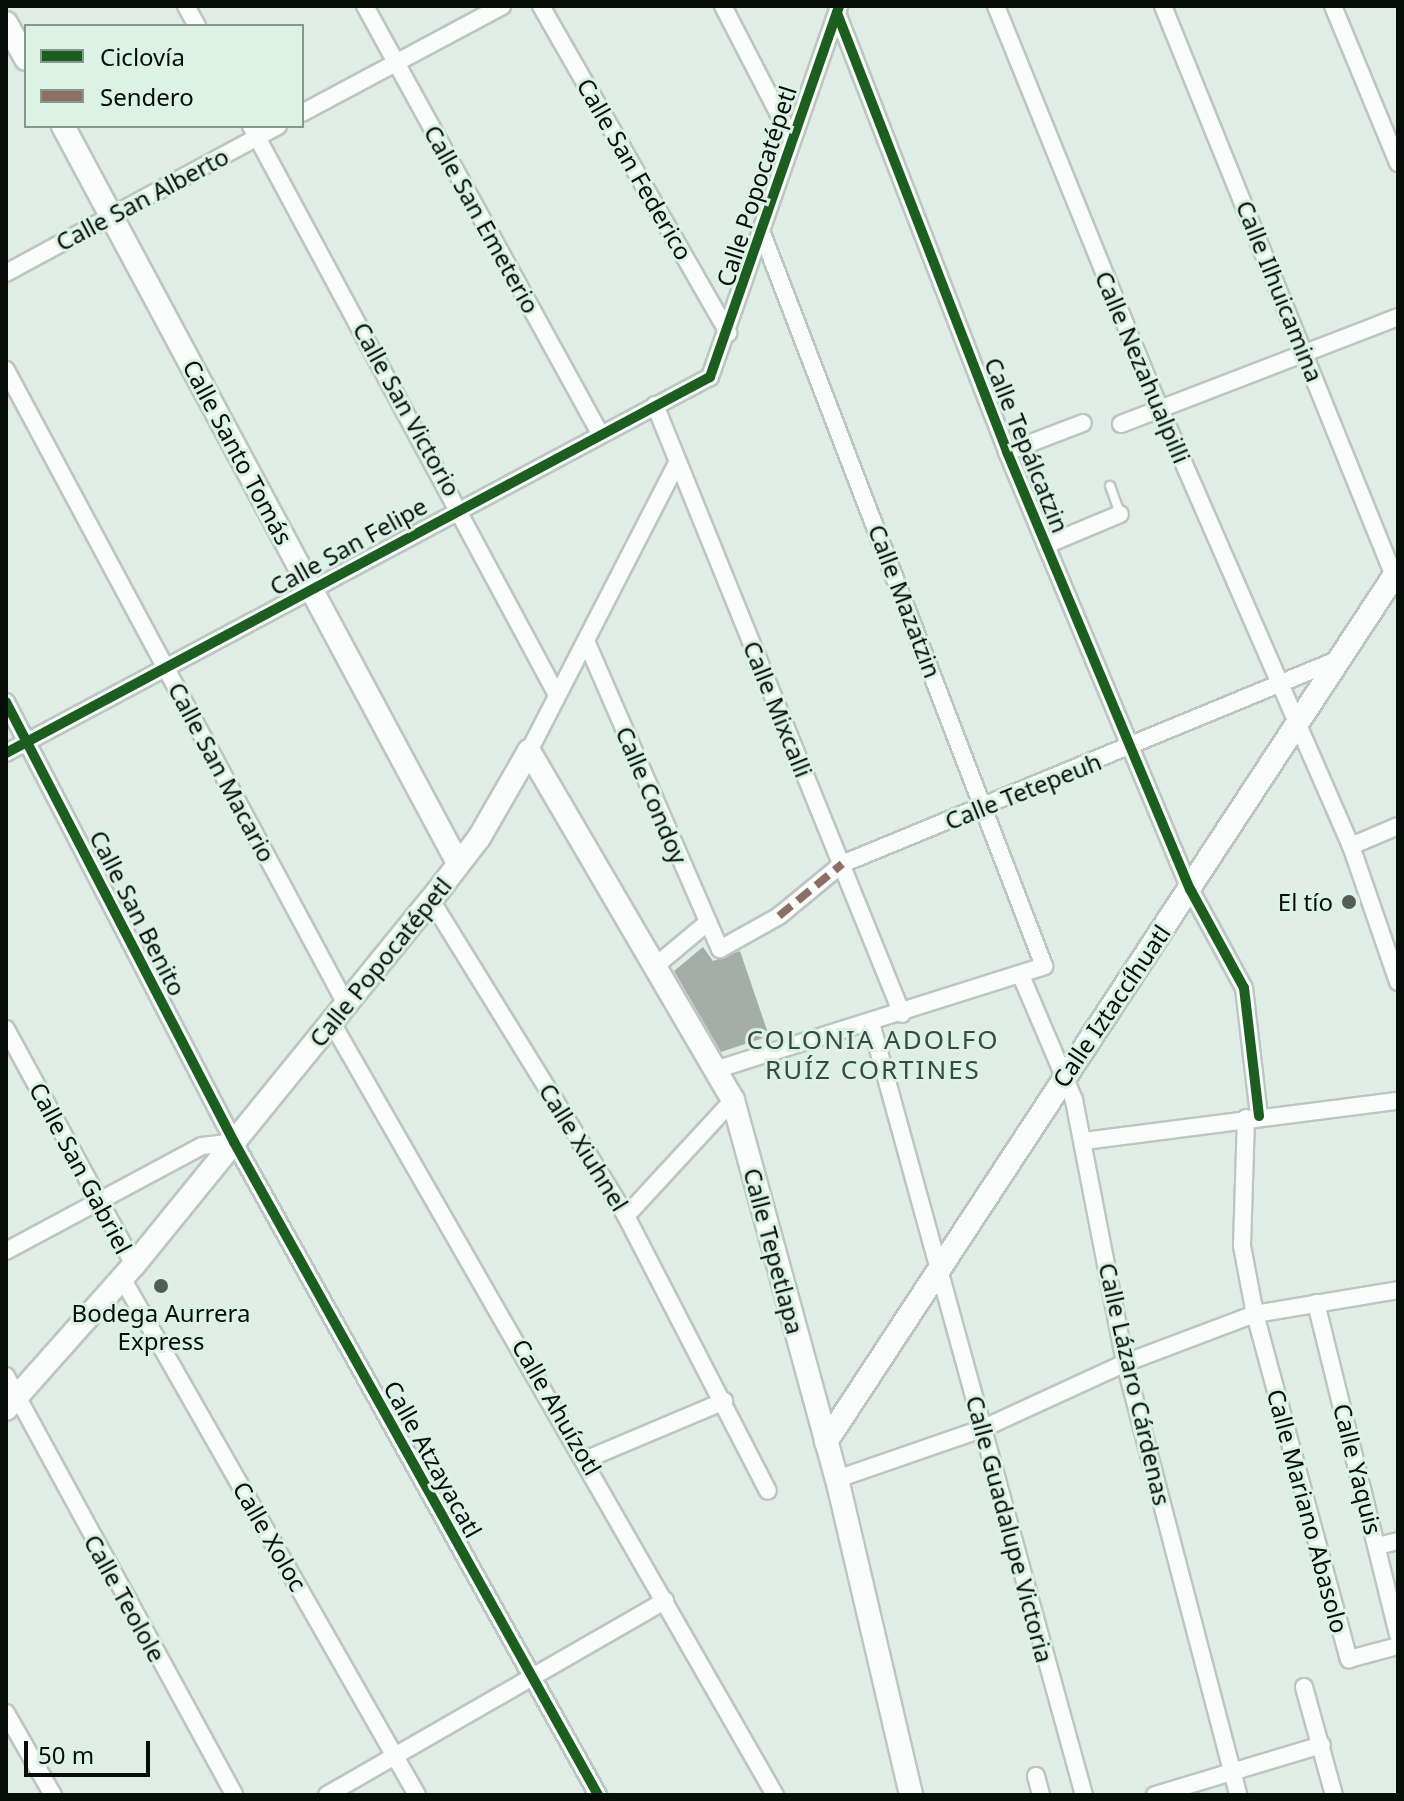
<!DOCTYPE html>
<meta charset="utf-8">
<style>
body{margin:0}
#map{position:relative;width:1404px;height:1801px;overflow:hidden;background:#e0ede6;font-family:"Noto Sans",sans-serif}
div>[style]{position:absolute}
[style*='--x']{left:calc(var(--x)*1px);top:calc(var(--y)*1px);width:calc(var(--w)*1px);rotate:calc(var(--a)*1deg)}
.building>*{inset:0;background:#a4ada8}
.roads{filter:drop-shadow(2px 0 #bcc6c1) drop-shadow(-2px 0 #bcc6c1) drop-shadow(0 2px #bcc6c1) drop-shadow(0 -2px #bcc6c1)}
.lane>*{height:8px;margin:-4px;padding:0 4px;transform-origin:4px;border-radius:4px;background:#fafcfb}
.street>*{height:16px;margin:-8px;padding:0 8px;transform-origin:8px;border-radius:8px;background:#fafcfb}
.secondary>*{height:22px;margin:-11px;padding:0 11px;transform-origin:11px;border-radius:11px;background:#fafcfb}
.quiet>*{height:8px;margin-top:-4px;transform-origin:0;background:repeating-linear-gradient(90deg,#8d6e63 0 16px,transparent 0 24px)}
.cycleway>*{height:10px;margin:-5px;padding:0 5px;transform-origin:5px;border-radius:5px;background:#1b5e20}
.dots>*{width:22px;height:22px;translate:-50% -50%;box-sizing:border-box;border:4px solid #dbf2e5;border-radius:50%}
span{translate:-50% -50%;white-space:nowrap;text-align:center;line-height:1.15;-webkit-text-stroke:6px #dbf2e5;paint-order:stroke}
.street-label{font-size:24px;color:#070e0a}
.poi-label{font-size:24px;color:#070e0a}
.right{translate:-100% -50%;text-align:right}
.neighbourhood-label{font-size:26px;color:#384b41;letter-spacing:2px}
.frame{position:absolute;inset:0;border:8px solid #070e0a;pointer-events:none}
.legend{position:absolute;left:24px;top:24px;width:280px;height:104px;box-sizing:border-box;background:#dbf2e5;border:2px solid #86978d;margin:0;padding:10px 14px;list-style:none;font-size:24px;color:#070e0a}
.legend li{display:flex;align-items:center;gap:16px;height:40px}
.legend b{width:40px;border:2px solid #86978d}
.scale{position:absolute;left:24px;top:1741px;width:126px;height:36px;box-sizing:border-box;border:4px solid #070e0a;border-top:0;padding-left:10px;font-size:24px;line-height:28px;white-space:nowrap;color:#070e0a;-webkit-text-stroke:6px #dbf2e5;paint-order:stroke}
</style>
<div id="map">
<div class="building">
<div style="clip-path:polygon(703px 947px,713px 961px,740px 951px,769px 1036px,721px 1052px,674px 971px)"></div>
</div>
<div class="roads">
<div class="lane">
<div style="--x:1110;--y:486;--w:30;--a:70"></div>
</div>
<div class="street">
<div style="--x:186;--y:6;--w:23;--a:61"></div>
<div style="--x:365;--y:6;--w:487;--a:61.2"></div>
<div style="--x:541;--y:6;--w:377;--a:60.2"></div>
<div style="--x:723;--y:6;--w:148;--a:62.7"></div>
<div style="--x:996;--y:6;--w:435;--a:67.9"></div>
<div style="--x:1160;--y:409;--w:477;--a:66.4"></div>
<div style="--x:1351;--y:846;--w:144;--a:70.9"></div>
<div style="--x:1163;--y:6;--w:615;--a:67.94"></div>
<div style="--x:1333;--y:6;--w:170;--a:67.5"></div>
<div style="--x:837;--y:13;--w:471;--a:68.8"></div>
<div style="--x:1007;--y:452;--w:474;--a:67.3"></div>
<div style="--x:1190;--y:889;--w:113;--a:61.4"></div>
<div style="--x:1244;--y:988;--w:129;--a:83.3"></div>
<div style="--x:302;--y:113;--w:227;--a:-28.1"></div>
<div style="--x:251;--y:126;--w:646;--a:61.73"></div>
<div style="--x:6;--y:273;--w:309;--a:-28.4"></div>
<div style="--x:6;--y:370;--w:722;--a:61.8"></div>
<div style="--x:655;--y:405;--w:657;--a:67.92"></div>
<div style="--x:1121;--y:424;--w:297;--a:-21.1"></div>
<div style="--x:1007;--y:452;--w:81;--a:-20.9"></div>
<div style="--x:1046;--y:545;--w:80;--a:-22.7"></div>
<div style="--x:586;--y:641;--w:336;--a:66.5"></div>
<div style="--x:720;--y:949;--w:68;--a:-29.2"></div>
<div style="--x:779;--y:916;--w:82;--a:-39.5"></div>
<div style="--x:842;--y:864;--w:535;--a:-22.4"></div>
<div style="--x:6;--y:702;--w:496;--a:62.6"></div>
<div style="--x:234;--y:1142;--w:748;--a:60.86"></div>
<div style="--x:529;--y:751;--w:324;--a:-62.8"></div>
<div style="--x:6;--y:753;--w:798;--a:-28.11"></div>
<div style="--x:710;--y:377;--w:393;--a:-70.8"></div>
<div style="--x:1351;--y:846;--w:51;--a:-23.1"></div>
<div style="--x:431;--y:900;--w:371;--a:58.3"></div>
<div style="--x:626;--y:1216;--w:309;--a:62.7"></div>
<div style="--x:653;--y:968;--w:70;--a:-39.8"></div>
<div style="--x:1022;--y:978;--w:133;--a:66.9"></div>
<div style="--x:1074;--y:1100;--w:268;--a:79"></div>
<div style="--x:1125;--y:1363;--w:447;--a:75.3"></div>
<div style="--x:332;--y:1023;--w:890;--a:60.15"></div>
<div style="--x:871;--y:1023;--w:801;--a:74.58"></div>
<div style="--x:6;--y:1029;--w:268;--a:61.5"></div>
<div style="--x:718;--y:1069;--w:342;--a:-17.5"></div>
<div style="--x:1044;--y:966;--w:782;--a:-111.05"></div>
<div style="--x:1246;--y:1118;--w:128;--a:91.8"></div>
<div style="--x:1242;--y:1246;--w:69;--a:79.2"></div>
<div style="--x:1255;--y:1314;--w:358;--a:74.8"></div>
<div style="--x:1349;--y:1659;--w:51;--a:-14.9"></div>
<div style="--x:1084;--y:1141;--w:317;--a:-7.3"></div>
<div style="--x:626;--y:1216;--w:158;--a:-47.3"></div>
<div style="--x:6;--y:1251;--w:222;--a:-28.2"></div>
<div style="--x:202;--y:1146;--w:32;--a:-7"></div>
<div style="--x:122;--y:1278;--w:595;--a:60.29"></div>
<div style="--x:1316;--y:1303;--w:342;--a:76.1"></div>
<div style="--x:6;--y:1376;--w:477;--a:61.4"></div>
<div style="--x:587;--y:1459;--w:149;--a:-22.9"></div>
<div style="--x:837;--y:1479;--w:156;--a:-19.1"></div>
<div style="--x:984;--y:1428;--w:155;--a:-24.7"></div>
<div style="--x:1125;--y:1363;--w:139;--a:-20.7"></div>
<div style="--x:1255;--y:1314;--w:145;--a:-9.5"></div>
<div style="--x:1377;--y:1546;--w:22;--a:-13"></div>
<div style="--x:1304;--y:1687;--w:112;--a:74.5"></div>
<div style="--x:6;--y:1713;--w:95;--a:60.2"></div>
<div style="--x:1036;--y:1776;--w:20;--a:75"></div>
<div style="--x:327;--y:1795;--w:390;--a:-29.9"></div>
<div style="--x:1155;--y:1795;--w:174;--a:-16.7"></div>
</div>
<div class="secondary">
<div style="--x:6;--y:23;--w:41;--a:60.9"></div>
<div style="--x:63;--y:126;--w:836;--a:61.81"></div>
<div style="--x:529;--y:751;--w:404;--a:59.7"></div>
<div style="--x:733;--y:1100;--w:393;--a:74.7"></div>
<div style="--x:837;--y:1479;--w:325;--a:76.8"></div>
<div style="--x:6;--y:1409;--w:193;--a:-48.4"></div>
<div style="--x:134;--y:1265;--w:471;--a:-50.9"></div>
<div style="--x:431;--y:900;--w:78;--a:-52.3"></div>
<div style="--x:479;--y:838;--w:100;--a:-60.1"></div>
<div style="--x:826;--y:1442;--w:1043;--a:-56.74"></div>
</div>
</div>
<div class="quiet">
<div style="--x:779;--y:916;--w:82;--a:-39.5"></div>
</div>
<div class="cycleway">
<div style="--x:837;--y:13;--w:471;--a:68.8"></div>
<div style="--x:1007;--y:452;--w:474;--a:67.3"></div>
<div style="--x:1190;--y:889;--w:113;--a:61.4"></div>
<div style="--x:1244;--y:988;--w:129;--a:83.3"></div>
<div style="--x:6;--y:702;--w:496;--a:62.6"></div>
<div style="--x:234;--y:1142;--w:748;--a:60.86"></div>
<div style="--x:6;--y:753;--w:798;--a:-28.11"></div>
<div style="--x:710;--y:377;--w:393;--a:-70.8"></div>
</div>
<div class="dots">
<div style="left:1349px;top:902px;background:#535c57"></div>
<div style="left:161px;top:1286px;background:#535c57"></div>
</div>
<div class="street-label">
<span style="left:635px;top:169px;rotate:60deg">Calle San Federico</span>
<span style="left:756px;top:186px;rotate:-72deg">Calle Popocatépetl</span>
<span style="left:142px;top:199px;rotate:-28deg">Calle San Alberto</span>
<span style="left:482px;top:219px;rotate:61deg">Calle San Emeterio</span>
<span style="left:1280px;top:291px;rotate:68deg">Calle Ilhuicamina</span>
<span style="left:1143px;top:367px;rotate:67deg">Calle Nezahualpilli</span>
<span style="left:407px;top:409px;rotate:61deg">Calle San Victorio</span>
<span style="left:1027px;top:445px;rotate:68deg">Calle Tepálcatzin</span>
<span style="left:238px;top:452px;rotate:62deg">Calle Santo Tomás</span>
<span style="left:348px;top:546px;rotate:-29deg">Calle San Felipe</span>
<span style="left:905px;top:601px;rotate:69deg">Calle Mazatzin</span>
<span style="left:778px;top:709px;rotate:68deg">Calle Mixcalli</span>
<span style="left:222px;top:772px;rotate:62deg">Calle San Macario</span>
<span style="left:1023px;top:791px;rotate:-22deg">Calle Tetepeuh</span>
<span style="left:652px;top:795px;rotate:67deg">Calle Condoy</span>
<span style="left:138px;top:913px;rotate:63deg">Calle San Benito</span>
<span style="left:380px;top:962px;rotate:-51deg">Calle Popocatépetl</span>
<span style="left:1111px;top:1006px;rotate:-56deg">Calle Iztaccíhuatl</span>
<span style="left:584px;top:1147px;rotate:58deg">Calle Xiuhnel</span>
<span style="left:81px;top:1168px;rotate:62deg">Calle San Gabriel</span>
<span style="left:774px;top:1251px;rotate:75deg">Calle Tepetlapa</span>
<span style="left:1135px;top:1384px;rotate:77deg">Calle Lázaro Cárdenas</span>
<span style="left:557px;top:1407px;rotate:60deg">Calle Ahuízotl</span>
<span style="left:433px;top:1459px;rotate:61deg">Calle Atzayacatl</span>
<span style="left:1358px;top:1469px;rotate:76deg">Calle Yaquis</span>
<span style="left:1308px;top:1511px;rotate:75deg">Calle Mariano Abasolo</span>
<span style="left:1010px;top:1529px;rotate:75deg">Calle Guadalupe Victoria</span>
<span style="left:270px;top:1536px;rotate:60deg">Calle Xoloc</span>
<span style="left:125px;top:1598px;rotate:61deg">Calle Teolole</span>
</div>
<div class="poi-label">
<span class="right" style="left:1333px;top:902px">El tío</span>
<span style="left:161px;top:1327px">Bodega Aurrera<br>Express</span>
</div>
<div class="neighbourhood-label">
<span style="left:873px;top:1055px">COLONIA ADOLFO<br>RUÍZ CORTINES</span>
</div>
<div class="frame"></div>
<ul class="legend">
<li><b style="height:10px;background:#1b5e20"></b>Ciclovía</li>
<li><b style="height:10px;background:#8d6e63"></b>Sendero</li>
</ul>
<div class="scale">50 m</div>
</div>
